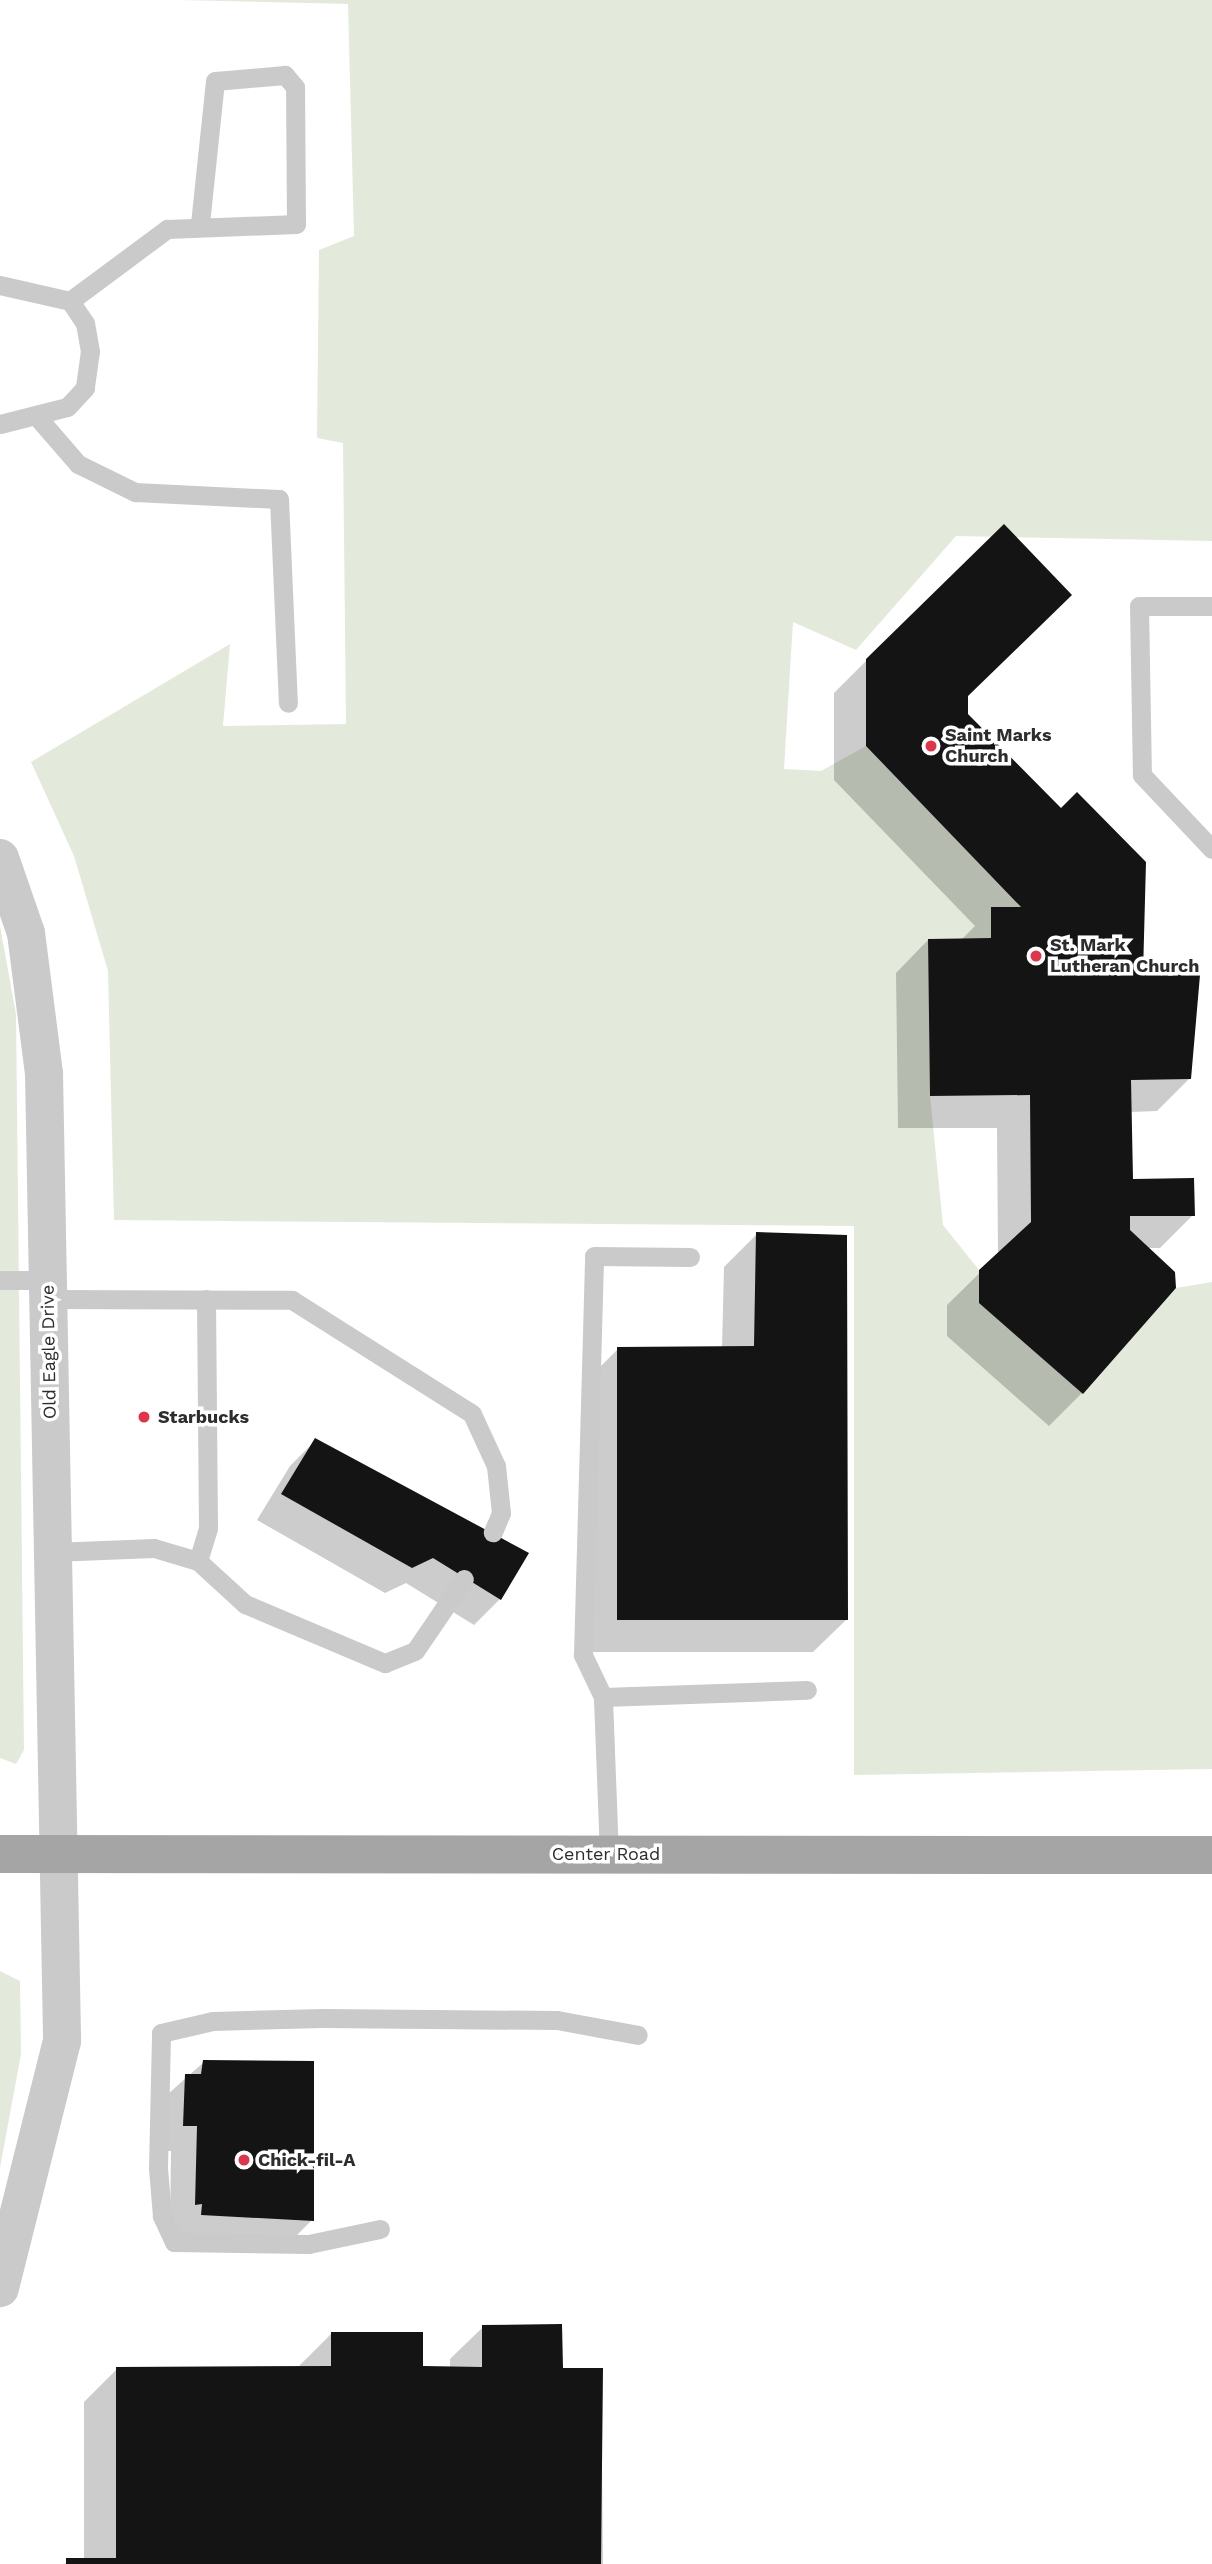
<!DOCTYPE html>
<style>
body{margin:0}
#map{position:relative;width:1212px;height:2564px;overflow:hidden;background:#fff;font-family:"Work Sans",sans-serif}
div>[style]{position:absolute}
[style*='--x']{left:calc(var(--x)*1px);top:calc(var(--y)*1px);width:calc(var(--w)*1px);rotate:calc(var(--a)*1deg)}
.green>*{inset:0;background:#e4eadb}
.shadow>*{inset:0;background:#0003}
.building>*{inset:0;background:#141414}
.lane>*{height:19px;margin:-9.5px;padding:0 9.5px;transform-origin:9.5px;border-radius:9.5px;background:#cacaca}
.street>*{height:38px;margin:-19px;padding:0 19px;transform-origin:19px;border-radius:19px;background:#cacaca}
.primary>*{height:38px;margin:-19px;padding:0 19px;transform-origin:19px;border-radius:19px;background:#a5a5a5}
.dots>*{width:19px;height:19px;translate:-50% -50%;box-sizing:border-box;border:4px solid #fff;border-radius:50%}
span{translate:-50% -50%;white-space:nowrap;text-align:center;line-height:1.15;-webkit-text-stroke:7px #fff;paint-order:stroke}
.poi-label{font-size:18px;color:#2d2d2d;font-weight:700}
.left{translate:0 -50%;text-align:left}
.street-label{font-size:18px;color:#2d2d2d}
</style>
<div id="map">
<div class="green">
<div style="clip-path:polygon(178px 0,1212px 0,1212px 541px,956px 536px,856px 650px,793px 622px,784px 769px,821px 771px,866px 746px,1021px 907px,991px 938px,928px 939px,930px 1096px,943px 1225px,979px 1270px,979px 1303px,1083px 1394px,1176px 1288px,1212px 1282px,1212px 1769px,854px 1775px,854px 1226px,114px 1220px,108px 971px,74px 856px,31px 762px,230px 644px,223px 726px,346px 724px,343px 443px,317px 438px,319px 250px,354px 236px,348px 4px)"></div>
<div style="clip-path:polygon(0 926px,16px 1014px,24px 1750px,16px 1764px,0 1758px)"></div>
<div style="clip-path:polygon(0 1971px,20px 1981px,21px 2054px,0 2168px)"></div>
</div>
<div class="shadow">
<div style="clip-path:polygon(867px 660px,966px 696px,967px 715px,1141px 976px,1198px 977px,1190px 1078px,1157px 1111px,1130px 1112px,1131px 1181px,1193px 1215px,1160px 1248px,1147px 1248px,1082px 1393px,1049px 1426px,947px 1336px,947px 1305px,998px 1255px,997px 1128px,898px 1128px,896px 973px,928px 940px,961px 940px,975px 926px,834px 780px,834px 693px)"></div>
<div style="clip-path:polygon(757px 1234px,846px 1620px,813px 1652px,585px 1652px,585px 1382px,618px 1349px,722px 1348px,724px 1267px)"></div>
<div style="clip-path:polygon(315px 1441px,500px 1599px,474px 1625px,406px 1583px,385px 1593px,257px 1520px,290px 1466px)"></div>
<div style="clip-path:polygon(204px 2062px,312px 2220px,286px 2246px,176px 2240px,170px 2230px,171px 2151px,158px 2151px,159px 2102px)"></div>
<div style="clip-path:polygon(483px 2327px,562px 2369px,601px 2369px,603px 2564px,63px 2564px,84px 2560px,84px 2402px,117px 2369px,299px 2366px,332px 2333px,421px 2368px,450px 2368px,450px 2359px)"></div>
</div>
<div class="building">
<div style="clip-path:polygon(1004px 524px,1072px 595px,968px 696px,968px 714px,1061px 808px,1077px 792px,1146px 862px,1143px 974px,1200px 975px,1191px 1079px,1131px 1080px,1133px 1179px,1194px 1178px,1195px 1216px,1130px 1216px,1130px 1230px,1175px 1272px,1176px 1288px,1083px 1394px,979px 1303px,979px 1270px,1031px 1222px,1030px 1095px,930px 1096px,928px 939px,991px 938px,991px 907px,1021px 907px,866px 746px,866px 659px)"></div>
<div style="clip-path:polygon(756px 1232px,847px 1235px,848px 1620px,617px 1620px,617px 1347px,754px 1346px)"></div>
<div style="clip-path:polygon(315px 1438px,529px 1553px,501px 1600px,433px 1558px,412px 1568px,281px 1494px)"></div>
<div style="clip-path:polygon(203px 2060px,314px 2061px,314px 2221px,201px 2215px,202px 2204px,195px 2205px,197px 2126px,183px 2126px,185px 2074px,201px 2074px)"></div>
<div style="clip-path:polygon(562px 2324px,563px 2368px,603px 2368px,601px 2564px,66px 2564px,66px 2558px,116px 2558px,116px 2367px,331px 2366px,331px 2332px,423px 2332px,423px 2366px,482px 2367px,482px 2325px)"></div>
</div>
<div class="lane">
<div style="--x:0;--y:285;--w:72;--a:12.9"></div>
<div style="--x:70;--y:301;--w:27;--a:56"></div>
<div style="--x:85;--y:323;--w:28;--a:80"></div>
<div style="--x:90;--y:351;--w:37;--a:98"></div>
<div style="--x:85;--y:388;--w:26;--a:133"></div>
<div style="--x:67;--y:407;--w:69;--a:165.8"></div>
<div style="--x:70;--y:301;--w:121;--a:-36.6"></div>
<div style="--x:167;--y:229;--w:129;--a:-2.2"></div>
<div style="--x:296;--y:224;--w:137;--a:-90.4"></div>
<div style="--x:295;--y:87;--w:16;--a:-130"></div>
<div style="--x:285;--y:75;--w:70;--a:175.1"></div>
<div style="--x:215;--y:81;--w:144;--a:96"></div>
<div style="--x:39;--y:419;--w:60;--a:49.1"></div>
<div style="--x:78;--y:464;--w:64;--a:26.2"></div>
<div style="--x:135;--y:492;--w:144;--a:2.8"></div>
<div style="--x:279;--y:499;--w:204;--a:87.5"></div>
<div style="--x:1212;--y:606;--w:73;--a:180"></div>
<div style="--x:1139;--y:606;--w:169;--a:89"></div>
<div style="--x:1142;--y:775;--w:102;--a:46.6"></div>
<div style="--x:0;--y:1280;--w:47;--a:0"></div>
<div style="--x:48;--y:1299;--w:244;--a:0.2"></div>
<div style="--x:292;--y:1300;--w:213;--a:32.3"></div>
<div style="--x:472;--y:1414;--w:57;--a:65.2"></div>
<div style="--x:496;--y:1466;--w:47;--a:83.9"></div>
<div style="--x:501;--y:1513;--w:21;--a:113"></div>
<div style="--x:52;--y:1552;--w:102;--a:-2.2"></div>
<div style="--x:154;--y:1548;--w:46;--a:16.5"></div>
<div style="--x:198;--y:1561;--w:64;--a:42.5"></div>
<div style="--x:245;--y:1604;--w:152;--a:22.9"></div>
<div style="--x:385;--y:1663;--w:32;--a:-22"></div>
<div style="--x:415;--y:1651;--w:87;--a:-55.8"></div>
<div style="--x:198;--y:1561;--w:34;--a:-73"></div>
<div style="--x:208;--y:1528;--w:229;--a:-90.5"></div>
<div style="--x:603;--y:1697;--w:47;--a:-115.5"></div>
<div style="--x:583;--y:1655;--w:399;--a:-88.4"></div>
<div style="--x:594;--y:1256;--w:96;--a:0.6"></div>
<div style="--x:609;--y:1855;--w:158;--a:-92.2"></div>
<div style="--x:603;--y:1697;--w:204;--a:-2"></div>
<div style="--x:380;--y:2229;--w:73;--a:168.1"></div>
<div style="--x:309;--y:2244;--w:135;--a:-179.2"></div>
<div style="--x:174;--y:2242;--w:29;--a:-115"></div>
<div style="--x:162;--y:2216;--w:48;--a:-94.8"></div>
<div style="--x:158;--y:2168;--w:135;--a:-88.7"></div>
<div style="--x:161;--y:2033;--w:53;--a:-13"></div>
<div style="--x:213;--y:2021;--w:110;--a:-1.6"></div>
<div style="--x:323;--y:2018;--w:234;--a:0.5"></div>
<div style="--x:557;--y:2020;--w:82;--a:10.5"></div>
</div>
<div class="street">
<div style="--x:0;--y:858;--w:79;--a:70.9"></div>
<div style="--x:26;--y:933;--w:141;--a:82.7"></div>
<div style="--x:44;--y:1073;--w:968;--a:88.93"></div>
<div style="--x:62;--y:2041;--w:255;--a:104.1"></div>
</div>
<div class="primary">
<div style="--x:0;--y:1854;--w:1212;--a:0.05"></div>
</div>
<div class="dots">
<div style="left:931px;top:746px;background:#de3549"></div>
<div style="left:1036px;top:956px;background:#de3549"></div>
<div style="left:144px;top:1417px;background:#de3549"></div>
<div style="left:244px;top:2160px;background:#de3549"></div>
</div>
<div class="poi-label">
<span class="left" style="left:945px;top:746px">Saint Marks<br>Church</span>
<span class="left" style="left:1050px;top:956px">St. Mark<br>Lutheran Church</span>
<span class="left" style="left:158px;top:1417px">Starbucks</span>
<span class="left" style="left:258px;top:2160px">Chick-fil-A</span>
</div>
<div class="street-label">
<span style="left:49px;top:1352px;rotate:-91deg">Old Eagle Drive</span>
<span style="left:606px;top:1854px">Center Road</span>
</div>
</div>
